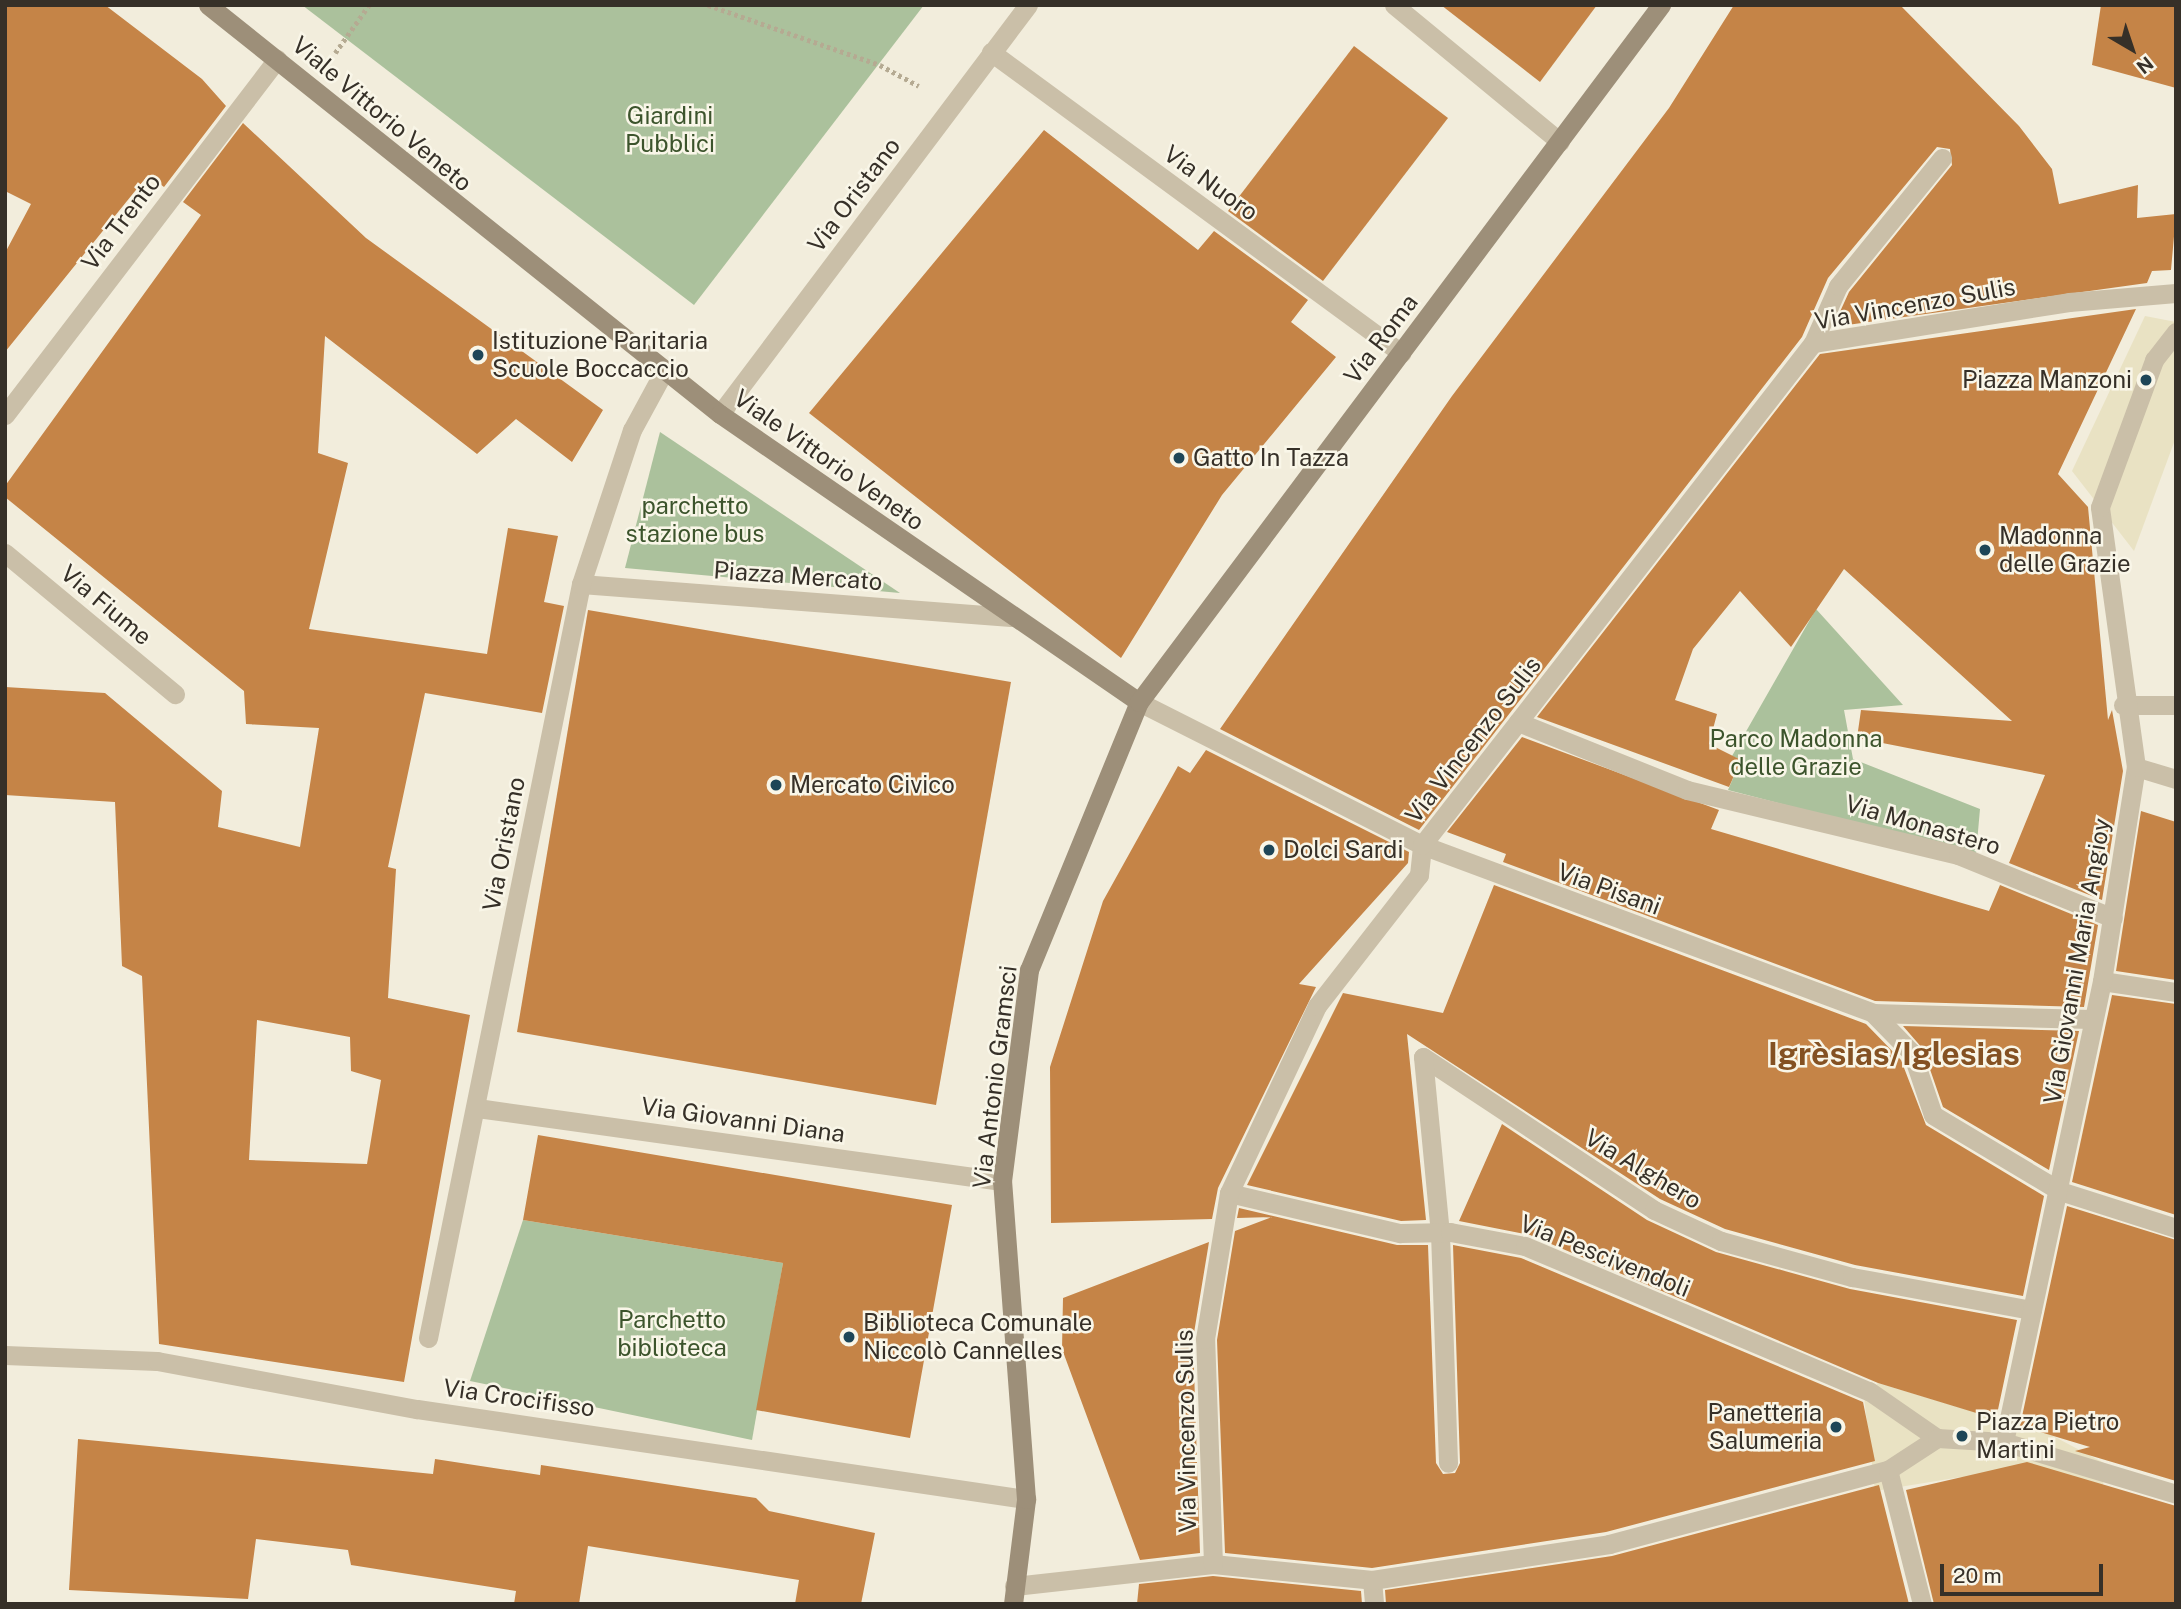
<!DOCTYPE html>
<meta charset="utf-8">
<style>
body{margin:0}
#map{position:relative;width:2181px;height:1609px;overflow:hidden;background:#f2eddc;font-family:"Public Sans",sans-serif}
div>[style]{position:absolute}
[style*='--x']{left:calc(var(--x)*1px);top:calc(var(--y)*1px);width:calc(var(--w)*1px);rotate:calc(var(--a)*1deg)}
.green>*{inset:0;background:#abc19c}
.plaza>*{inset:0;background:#e9e2c3}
.building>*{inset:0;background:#c58447}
.path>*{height:4.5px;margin-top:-2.25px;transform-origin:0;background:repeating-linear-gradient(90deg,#b5aa92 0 3.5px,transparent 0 7px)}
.service>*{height:19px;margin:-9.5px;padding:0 9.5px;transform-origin:9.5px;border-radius:9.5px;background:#cabfa8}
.pedestrian>*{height:19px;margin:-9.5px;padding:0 9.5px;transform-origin:9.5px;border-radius:9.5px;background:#cabfa8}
.minor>*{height:19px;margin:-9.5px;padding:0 9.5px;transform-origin:9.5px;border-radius:9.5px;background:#cabfa8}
.secondary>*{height:19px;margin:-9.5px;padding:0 9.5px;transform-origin:9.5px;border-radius:9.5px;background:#9d8f79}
.dots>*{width:19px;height:19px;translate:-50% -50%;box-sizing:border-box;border:4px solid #f9f6e8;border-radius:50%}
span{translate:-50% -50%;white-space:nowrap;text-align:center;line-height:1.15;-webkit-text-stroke:5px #f9f6e8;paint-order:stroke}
.street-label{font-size:24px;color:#363028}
.park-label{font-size:24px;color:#3c542c}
.poi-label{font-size:24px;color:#363028}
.left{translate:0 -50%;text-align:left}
.right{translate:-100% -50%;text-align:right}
.district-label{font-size:32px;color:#845122;font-weight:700}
.frame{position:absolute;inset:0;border:7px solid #363028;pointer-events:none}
.north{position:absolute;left:2097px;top:14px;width:70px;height:70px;-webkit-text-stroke:5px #f9f6e8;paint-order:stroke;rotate:141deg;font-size:19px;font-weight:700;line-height:28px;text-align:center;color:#363028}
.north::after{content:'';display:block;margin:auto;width:24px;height:32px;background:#363028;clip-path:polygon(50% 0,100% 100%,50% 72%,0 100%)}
.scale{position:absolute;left:1940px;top:1564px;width:163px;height:32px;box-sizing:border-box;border:4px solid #363028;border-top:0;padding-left:9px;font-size:21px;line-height:24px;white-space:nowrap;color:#363028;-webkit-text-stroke:5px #f9f6e8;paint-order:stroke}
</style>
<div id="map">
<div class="green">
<div style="clip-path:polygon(302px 5px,924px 5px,694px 305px)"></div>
<div style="clip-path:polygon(660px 432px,900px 593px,625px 568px)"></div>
<div style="clip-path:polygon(1816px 609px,1903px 705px,1844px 710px,1853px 759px,1980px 809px,1976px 854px,1728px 790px,1741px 760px,1732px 756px)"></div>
<div style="clip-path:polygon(523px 1220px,783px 1263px,752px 1440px,470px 1381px)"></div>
</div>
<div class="plaza">
<div style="clip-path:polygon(2145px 316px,2176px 322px,2176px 437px,2134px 551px,2072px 471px)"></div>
<div style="clip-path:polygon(1878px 1383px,1998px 1419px,2025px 1421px,2104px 1463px,2103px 1490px,2055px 1481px,1961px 1477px,1875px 1491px,1864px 1397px)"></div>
</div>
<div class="building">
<div style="clip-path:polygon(5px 5px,105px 5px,202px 79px,226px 106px,164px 187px,148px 175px,5px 352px,5px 253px,31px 204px,5px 191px)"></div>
<div style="clip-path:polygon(1441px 5px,1597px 5px,1540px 82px)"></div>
<div style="clip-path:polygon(1734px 5px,1900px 5px,2019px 126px,2052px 169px,2059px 204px,2138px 185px,2137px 218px,2176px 214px,2171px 270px,2152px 271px,2147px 283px,1833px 327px,1849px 292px,1952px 165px,1950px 149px,1937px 147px,1828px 278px,1802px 337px,1419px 830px,1220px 729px,1452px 396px,1669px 108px)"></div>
<div style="clip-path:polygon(2101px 5px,2176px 5px,2176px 88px,2092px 65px)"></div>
<div style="clip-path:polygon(1354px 46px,1448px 118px,1323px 281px,1228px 211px)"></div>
<div style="clip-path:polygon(evenodd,243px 123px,366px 238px,603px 410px,572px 462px,516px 419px,477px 454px,325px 336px,318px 453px,348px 463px,309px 629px,487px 654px,508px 528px,558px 536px,544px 602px,564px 606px,542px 713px,425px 693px,388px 867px,396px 869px,388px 998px,470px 1015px,404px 1382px,159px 1344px,142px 976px,122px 966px,115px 802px,5px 795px,5px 687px,105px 693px,222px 791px,218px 827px,300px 847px,319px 728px,246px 724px,244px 691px,5px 497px,5px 486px,201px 215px,183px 202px,243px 123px,257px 1020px,350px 1037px,351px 1071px,381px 1080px,367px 1164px,249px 1160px,257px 1020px)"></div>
<div style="clip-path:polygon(1044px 130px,1198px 250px,1214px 231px,1308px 300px,1291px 322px,1336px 357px,1222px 495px,1121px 658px,809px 413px)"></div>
<div style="clip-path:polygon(2136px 309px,2058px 474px,2088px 507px,2108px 720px,2112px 710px,2123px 771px,2102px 900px,2009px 863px,2045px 775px,1857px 738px,1861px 710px,2012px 721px,1844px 569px,1791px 647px,1740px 591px,1693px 649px,1675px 700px,1717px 714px,1709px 744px,1741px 760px,1729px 787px,1537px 717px,1820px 354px)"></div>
<div style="clip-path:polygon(588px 610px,1011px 682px,936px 1105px,517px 1032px)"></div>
<div style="clip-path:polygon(1522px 737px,1719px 810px,1711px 829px,1989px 911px,2000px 885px,2098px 925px,2084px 1007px,1875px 1001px,1503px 862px,1506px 854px,1447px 832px)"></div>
<div style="clip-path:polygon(1206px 750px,1409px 852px,1408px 863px,1299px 984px,1316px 987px,1218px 1188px,1212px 1219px,1051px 1223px,1050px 1067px,1103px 901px,1178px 766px,1190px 773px)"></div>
<div style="clip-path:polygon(2141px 811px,2176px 822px,2176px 980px,2116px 971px)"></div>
<div style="clip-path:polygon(1494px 885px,1866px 1024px,1901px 1060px,1926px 1125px,2044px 1196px,2023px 1296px,1855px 1265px,1725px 1229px,1660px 1199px,1407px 1034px,1426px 1220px,1401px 1221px,1247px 1185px,1343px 993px,1443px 1013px)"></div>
<div style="clip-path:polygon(2112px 995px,2176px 1004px,2176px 1215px,2072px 1182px)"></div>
<div style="clip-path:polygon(1903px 1026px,2079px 1031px,2049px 1170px,1943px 1107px,1923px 1049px)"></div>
<div style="clip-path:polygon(1502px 1124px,1647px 1220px,1716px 1252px,1850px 1289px,2017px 1320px,1996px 1419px,1878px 1383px,1530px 1235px,1459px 1221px)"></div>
<div style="clip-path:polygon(538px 1135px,952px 1205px,910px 1438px,756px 1410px,783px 1263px,523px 1220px)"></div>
<div style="clip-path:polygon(2067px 1206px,2176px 1240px,2176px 1481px,2075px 1451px,2090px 1447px,2020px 1426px)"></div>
<div style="clip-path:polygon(1239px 1208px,1397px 1245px,1428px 1245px,1436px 1463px,1443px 1474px,1455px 1473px,1460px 1463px,1453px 1245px,1521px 1258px,1863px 1402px,1875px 1461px,1606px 1532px,1372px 1568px,1225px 1553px,1217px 1340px,1235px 1231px,1272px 1217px,1237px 1218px)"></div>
<div style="clip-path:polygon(1209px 1242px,1193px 1339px,1200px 1553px,1140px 1560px,1062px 1349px,1063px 1298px)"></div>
<div style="clip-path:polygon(78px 1439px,433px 1474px,435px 1459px,540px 1475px,541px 1465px,756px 1498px,769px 1511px,875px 1533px,861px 1604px,795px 1604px,799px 1580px,588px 1546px,579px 1604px,514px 1604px,516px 1591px,351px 1565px,348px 1550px,256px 1539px,248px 1599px,69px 1590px)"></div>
<div style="clip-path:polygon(2027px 1462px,2176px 1506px,2176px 1604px,1934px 1604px,1906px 1490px)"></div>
<div style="clip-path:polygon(1879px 1485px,1909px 1604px,1386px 1604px,1385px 1590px,1612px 1556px)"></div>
<div style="clip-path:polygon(1213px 1576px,1361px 1591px,1362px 1604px,1137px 1604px,1139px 1584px)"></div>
</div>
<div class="path">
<div style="--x:708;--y:5;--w:182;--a:19.2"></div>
<div style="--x:880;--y:65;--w:44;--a:28.3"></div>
<div style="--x:335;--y:53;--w:59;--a:-54.7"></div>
</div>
<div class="service">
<div style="--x:1813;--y:343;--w:62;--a:-66.3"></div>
<div style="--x:1838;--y:286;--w:165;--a:-50.9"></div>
</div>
<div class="pedestrian">
<div style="--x:2004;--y:1442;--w:180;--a:16.8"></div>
<div style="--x:1372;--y:1580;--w:24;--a:85"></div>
<div style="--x:1014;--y:1586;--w:200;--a:-6.3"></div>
<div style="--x:1213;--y:1564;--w:160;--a:5.7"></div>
<div style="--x:1372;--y:1580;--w:240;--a:-8.6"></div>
<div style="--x:1609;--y:1544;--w:289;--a:-14.9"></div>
<div style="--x:1922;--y:1604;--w:138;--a:-104.2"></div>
<div style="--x:1888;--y:1470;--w:59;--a:-33.1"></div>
</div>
<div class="minor">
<div style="--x:1394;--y:5;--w:215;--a:39.5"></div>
<div style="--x:991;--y:52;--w:509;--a:36.28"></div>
<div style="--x:720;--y:414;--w:512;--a:-53.02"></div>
<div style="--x:5;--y:415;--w:448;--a:-52.6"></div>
<div style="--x:5;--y:553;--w:221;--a:39.7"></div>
<div style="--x:581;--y:584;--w:431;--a:4.4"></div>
<div style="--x:1139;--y:702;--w:317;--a:26.8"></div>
<div style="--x:1422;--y:845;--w:481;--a:20.4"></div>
<div style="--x:1873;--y:1013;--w:218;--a:1.6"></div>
<div style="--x:2123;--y:705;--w:53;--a:0"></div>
<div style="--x:1518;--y:722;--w:182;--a:21.9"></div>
<div style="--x:1687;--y:790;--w:279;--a:13.5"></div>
<div style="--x:1958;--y:855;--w:167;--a:22.1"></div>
<div style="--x:2136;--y:767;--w:42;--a:16.7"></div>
<div style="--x:2102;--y:981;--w:75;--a:8.5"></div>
<div style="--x:1873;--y:1013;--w:56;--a:45.7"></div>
<div style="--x:1912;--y:1053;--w:65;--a:71.3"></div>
<div style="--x:1933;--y:1115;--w:148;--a:30.9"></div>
<div style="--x:2060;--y:1191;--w:122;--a:17.7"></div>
<div style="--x:1423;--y:1057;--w:277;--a:33.5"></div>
<div style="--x:1654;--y:1210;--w:74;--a:24.8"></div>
<div style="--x:1721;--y:1241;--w:136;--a:15.4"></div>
<div style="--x:1852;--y:1277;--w:183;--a:10.4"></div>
<div style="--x:1423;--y:1057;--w:177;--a:84.5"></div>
<div style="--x:1440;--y:1233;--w:230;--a:88"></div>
<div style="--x:477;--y:1108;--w:530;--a:7.92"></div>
<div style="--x:1229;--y:1193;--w:176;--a:13.2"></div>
<div style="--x:1400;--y:1233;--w:50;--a:-1.1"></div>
<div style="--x:1450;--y:1232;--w:76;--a:10.6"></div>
<div style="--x:1525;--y:1246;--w:373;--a:22.9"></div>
<div style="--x:1869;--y:1391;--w:83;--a:34.7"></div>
<div style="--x:1937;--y:1438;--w:67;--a:3.4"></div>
<div style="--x:2004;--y:1442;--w:471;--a:-78"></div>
<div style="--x:2102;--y:981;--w:217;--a:-81"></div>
<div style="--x:2136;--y:767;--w:262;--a:-97.9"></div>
<div style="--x:2100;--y:507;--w:157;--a:-69.8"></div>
<div style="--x:2154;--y:360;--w:36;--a:-52"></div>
<div style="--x:428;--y:1338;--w:769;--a:-78.53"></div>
<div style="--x:581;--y:584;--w:162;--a:-71.7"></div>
<div style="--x:632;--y:430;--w:67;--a:-61.5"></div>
<div style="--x:5;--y:1355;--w:152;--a:2.3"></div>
<div style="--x:157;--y:1361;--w:264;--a:10.5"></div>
<div style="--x:417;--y:1409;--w:616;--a:8.41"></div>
<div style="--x:1213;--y:1564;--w:225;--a:-92"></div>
<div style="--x:1205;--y:1339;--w:148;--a:-80.7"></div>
<div style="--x:1229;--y:1193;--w:207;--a:-64.8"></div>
<div style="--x:1317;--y:1006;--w:166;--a:-52.1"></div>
<div style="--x:1419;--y:875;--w:30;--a:-84"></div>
<div style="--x:1422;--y:845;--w:636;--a:-52.09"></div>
<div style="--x:1813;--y:343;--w:259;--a:-9.1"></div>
<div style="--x:2069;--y:302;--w:107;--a:-4.8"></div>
</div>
<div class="secondary">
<div style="--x:208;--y:5;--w:655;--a:38.62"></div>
<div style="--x:720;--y:414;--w:508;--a:34.5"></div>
<div style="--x:1013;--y:1604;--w:106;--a:-82.9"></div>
<div style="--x:1026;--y:1499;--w:319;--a:-94.3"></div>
<div style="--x:1002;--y:1181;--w:213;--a:-82.7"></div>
<div style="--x:1029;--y:970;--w:290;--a:-67.7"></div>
<div style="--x:1139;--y:702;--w:871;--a:-53.17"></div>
</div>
<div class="dots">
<div style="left:478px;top:355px;background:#1e4657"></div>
<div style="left:2146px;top:380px;background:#1e4657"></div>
<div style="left:1179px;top:458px;background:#1e4657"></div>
<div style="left:1985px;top:550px;background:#1e4657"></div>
<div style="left:776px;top:785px;background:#1e4657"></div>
<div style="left:1269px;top:850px;background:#1e4657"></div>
<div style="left:849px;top:1337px;background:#1e4657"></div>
<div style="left:1836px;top:1427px;background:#1e4657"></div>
<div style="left:1962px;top:1436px;background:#1e4657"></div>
</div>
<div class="street-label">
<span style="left:382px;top:114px;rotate:40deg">Viale Vittorio Veneto</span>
<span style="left:1211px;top:183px;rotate:36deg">Via Nuoro</span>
<span style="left:854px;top:195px;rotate:-53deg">Via Oristano</span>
<span style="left:121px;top:222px;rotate:-53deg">Via Trento</span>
<span style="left:1915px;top:304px;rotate:-10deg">Via Vincenzo Sulis</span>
<span style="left:1381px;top:339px;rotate:-53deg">Via Roma</span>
<span style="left:829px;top:460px;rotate:35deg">Viale Vittorio Veneto</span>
<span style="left:798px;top:576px;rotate:4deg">Piazza Mercato</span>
<span style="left:106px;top:605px;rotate:40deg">Via Fiume</span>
<span style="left:1473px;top:740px;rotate:-52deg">Via Vincenzo Sulis</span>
<span style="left:1923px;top:825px;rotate:16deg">Via Monastero</span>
<span style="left:504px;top:844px;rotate:-79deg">Via Oristano</span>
<span style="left:1609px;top:889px;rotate:20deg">Via Pisani</span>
<span style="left:2077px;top:961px;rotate:-80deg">Via Giovanni Maria Angioy</span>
<span style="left:995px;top:1077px;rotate:-83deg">Via Antonio Gramsci</span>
<span style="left:743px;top:1120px;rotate:8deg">Via Giovanni Diana</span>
<span style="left:1643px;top:1169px;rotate:31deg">Via Alghero</span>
<span style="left:1605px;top:1256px;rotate:22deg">Via Pescivendoli</span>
<span style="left:519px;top:1398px;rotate:8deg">Via Crocifisso</span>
<span style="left:1186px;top:1431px;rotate:-91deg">Via Vincenzo Sulis</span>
</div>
<div class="park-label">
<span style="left:670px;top:130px">Giardini<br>Pubblici</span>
<span style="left:695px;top:520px">parchetto<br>stazione bus</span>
<span style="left:1796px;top:753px">Parco Madonna<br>delle Grazie</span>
<span style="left:672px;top:1334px">Parchetto<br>biblioteca</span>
</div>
<div class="poi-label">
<span class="left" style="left:492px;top:355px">Istituzione Paritaria<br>Scuole Boccaccio</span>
<span class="right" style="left:2132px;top:380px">Piazza Manzoni</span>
<span class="left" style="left:1193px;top:458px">Gatto In Tazza</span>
<span class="left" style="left:1999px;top:550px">Madonna<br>delle Grazie</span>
<span class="left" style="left:790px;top:785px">Mercato Civico</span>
<span class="left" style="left:1283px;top:850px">Dolci Sardi</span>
<span class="left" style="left:863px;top:1337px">Biblioteca Comunale<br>Niccolò Cannelles</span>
<span class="right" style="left:1822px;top:1427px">Panetteria<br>Salumeria</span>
<span class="left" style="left:1976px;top:1436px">Piazza Pietro<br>Martini</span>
</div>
<div class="district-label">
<span style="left:1894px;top:1054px">Igrèsias/Iglesias</span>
</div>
<div class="frame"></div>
<div class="north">N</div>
<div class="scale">20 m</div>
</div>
